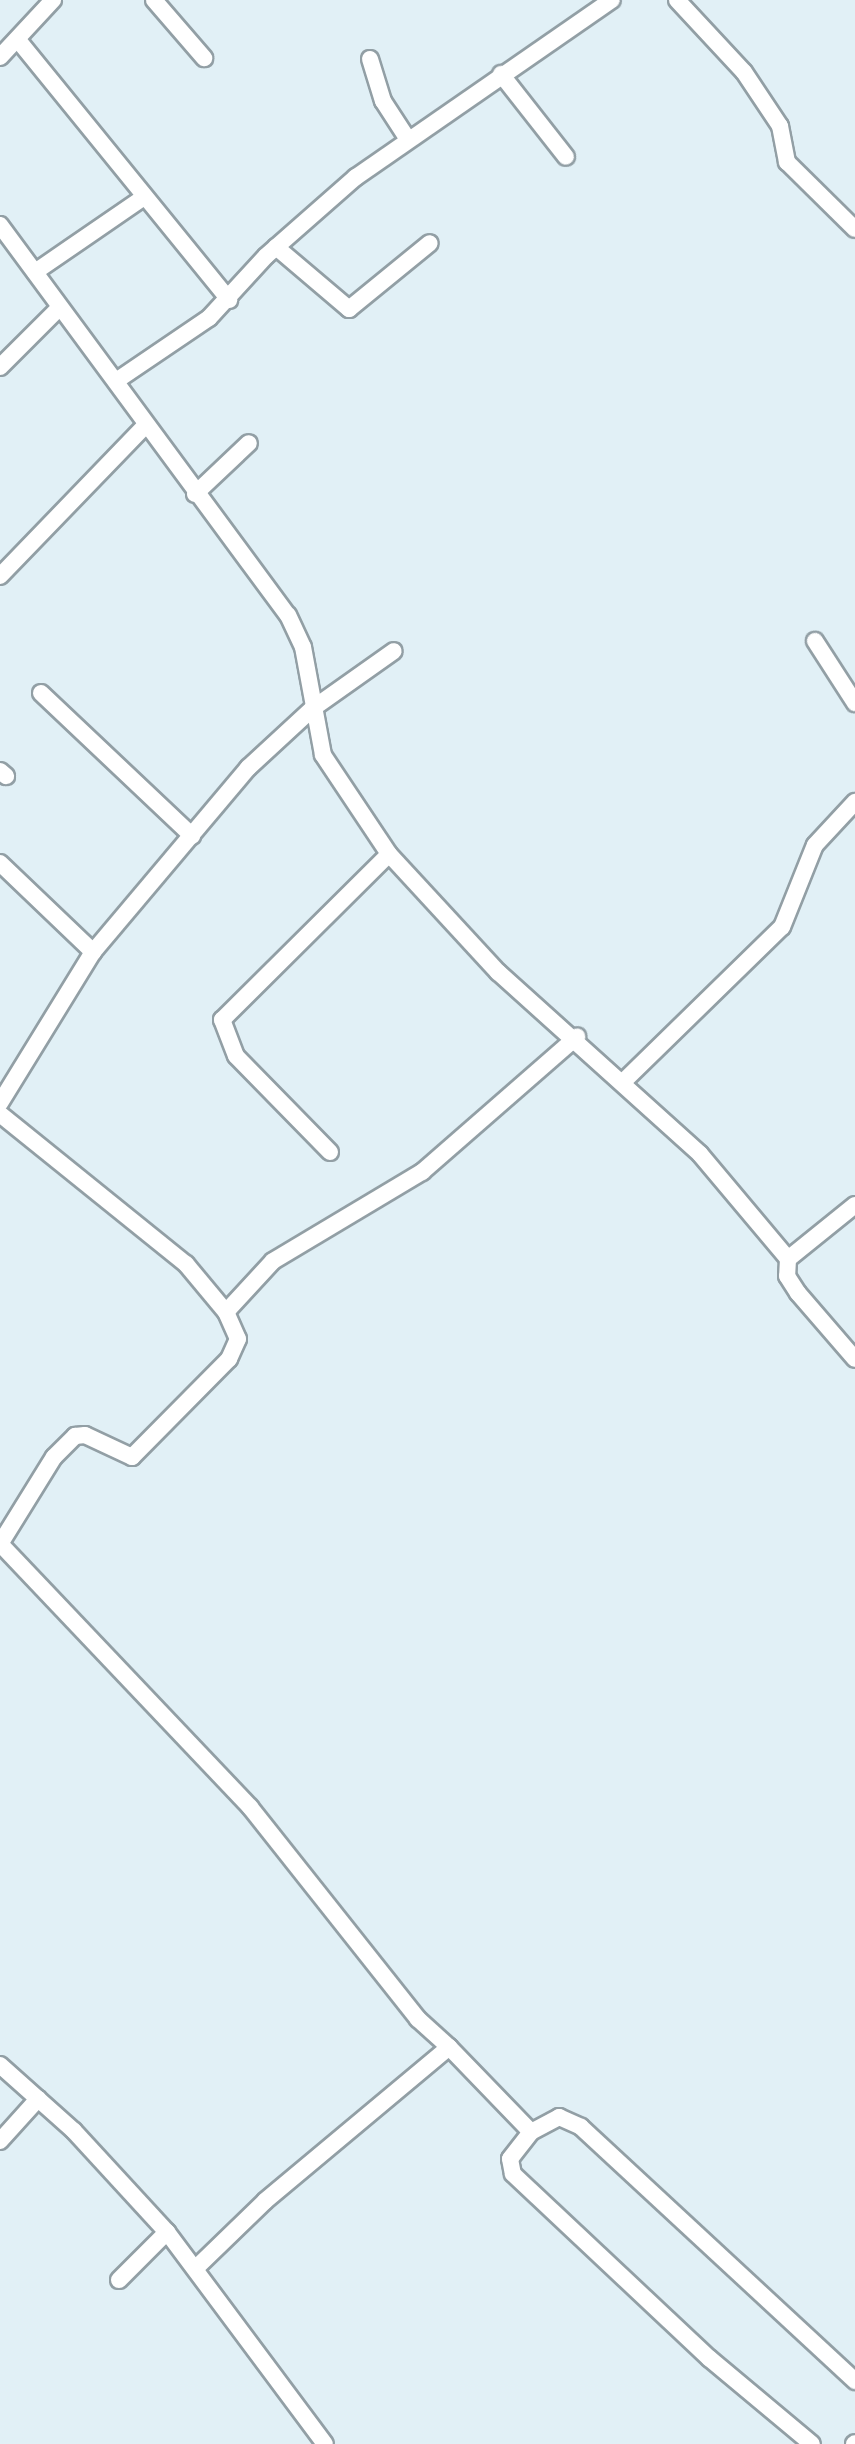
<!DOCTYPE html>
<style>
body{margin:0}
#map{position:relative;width:855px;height:2444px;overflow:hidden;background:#e1f0f6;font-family:Montserrat,sans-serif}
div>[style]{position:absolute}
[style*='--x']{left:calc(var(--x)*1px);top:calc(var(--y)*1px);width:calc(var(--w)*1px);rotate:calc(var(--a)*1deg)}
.roads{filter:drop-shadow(2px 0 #929fa5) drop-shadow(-2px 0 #929fa5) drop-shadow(0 2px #929fa5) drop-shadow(0 -2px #929fa5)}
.street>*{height:16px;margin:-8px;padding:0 8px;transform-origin:8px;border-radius:8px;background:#fff}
span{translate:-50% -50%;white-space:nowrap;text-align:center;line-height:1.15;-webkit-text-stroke:6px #fff;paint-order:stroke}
</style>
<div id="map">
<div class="roads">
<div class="street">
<div style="--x:154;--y:0;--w:77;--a:49.2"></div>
<div style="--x:677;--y:0;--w:98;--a:47.1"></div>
<div style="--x:744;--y:72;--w:65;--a:56.3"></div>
<div style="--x:780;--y:126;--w:37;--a:79"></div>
<div style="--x:787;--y:162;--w:95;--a:44.6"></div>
<div style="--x:18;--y:40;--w:335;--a:50.9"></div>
<div style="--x:0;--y:57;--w:78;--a:-47.1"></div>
<div style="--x:370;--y:59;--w:44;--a:72.8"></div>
<div style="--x:383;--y:101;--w:44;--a:57"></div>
<div style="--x:501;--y:74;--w:105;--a:51.9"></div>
<div style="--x:0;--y:225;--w:485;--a:53.6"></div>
<div style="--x:288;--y:615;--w:35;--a:65"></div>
<div style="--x:303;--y:647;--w:110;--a:79.5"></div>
<div style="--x:323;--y:755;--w:119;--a:56.3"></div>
<div style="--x:389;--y:854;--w:161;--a:47.3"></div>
<div style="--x:498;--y:972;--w:272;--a:42"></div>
<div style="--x:700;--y:1154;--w:137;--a:50"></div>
<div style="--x:788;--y:1259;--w:17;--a:93"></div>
<div style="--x:787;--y:1276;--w:20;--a:57"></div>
<div style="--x:798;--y:1293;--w:87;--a:49.2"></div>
<div style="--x:276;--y:247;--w:96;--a:40.3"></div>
<div style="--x:349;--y:309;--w:104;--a:-39.2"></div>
<div style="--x:35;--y:272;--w:132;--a:-34.5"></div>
<div style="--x:0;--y:367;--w:83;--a:-45"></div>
<div style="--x:116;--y:381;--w:112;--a:-34.1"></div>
<div style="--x:209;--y:318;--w:84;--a:-47.4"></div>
<div style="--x:266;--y:256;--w:120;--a:-41.3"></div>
<div style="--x:356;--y:177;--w:311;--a:-34.7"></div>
<div style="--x:195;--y:494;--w:74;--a:-43.4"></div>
<div style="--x:0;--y:576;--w:209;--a:-46"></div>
<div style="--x:815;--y:641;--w:74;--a:57.2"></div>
<div style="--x:41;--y:693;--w:208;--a:43.4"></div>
<div style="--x:0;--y:771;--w:8;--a:40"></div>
<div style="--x:0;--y:863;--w:129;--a:43.7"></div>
<div style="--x:625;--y:1080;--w:219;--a:-44.3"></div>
<div style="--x:782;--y:927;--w:88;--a:-68.1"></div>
<div style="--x:815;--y:845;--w:59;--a:-47.1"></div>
<div style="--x:0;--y:1103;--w:177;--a:-58.4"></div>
<div style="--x:93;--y:952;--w:241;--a:-49.9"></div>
<div style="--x:248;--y:768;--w:87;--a:-42.7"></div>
<div style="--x:312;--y:709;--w:100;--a:-35.3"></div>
<div style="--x:0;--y:1114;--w:239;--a:38.9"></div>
<div style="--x:186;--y:1264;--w:62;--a:50.2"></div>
<div style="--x:330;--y:1152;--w:134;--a:-134.4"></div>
<div style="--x:236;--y:1056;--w:39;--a:-111"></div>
<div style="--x:222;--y:1020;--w:235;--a:-44.8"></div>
<div style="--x:788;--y:1259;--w:86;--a:-38.9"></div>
<div style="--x:449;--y:2047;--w:42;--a:-137.9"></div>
<div style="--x:418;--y:2019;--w:270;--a:-128.4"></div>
<div style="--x:250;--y:1807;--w:363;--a:-133.5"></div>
<div style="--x:0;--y:1544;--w:102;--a:-58.2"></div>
<div style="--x:54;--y:1457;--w:30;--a:-45"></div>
<div style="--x:75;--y:1436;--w:10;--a:-6"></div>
<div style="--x:85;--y:1435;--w:52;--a:25.1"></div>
<div style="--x:132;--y:1457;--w:138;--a:-45.3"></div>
<div style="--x:229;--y:1359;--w:22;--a:-66"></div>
<div style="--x:238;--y:1339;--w:30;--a:-114"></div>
<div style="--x:226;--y:1312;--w:69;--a:-47.3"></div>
<div style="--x:273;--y:1261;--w:174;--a:-30.9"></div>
<div style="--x:422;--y:1172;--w:206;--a:-41.1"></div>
<div style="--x:0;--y:2065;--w:99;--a:41.7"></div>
<div style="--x:74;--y:2131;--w:137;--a:47.4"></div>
<div style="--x:167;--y:2232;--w:264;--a:53.3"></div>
<div style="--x:531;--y:2132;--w:32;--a:-28"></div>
<div style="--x:559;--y:2117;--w:24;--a:24"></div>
<div style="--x:581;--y:2127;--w:374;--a:42.8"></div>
<div style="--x:0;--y:2141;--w:57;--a:-47.9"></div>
<div style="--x:197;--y:2267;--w:95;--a:-44.1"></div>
<div style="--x:265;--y:2201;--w:240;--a:-39.9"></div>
<div style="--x:449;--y:2047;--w:118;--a:46"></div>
<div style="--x:531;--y:2132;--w:34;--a:128"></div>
<div style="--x:510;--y:2159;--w:15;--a:79"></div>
<div style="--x:513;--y:2174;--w:269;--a:43.2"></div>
<div style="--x:709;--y:2358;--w:134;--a:39.9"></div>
<div style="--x:119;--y:2280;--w:68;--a:-45"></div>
<div style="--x:854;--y:2444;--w:1;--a:-45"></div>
</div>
</div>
</div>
